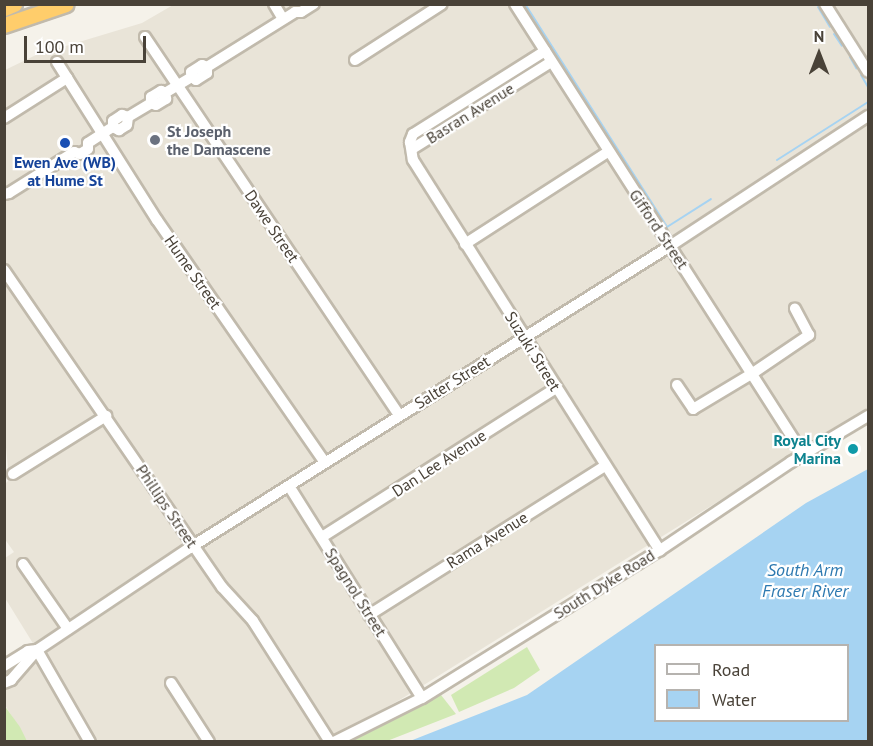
<!DOCTYPE html>
<style>
body{margin:0}
#map{position:relative;width:873px;height:746px;overflow:hidden;background:#f5f2ea;font-family:"PT Sans",sans-serif}
div>[style]{position:absolute}
[style*='--x']{left:calc(var(--x)*1px);top:calc(var(--y)*1px);width:calc(var(--w)*1px);rotate:calc(var(--a)*1deg)}
.residential>*{inset:0;background:#e9e4d8}
.green>*{inset:0;background:#d1e9b3}
.water>*{inset:0;background:#a6d3f2}
.stream>*{height:2px;margin:-1px;padding:0 1px;transform-origin:1px;border-radius:1px;background:#a6d3f2}
.roads{filter:drop-shadow(2px 0 #c1baac) drop-shadow(-2px 0 #c1baac) drop-shadow(0 2px #c1baac) drop-shadow(0 -2px #c1baac)}
.minor>*{height:10px;margin:-5px;padding:0 5px;transform-origin:5px;border-radius:5px;background:#fff}
.highway>*{height:15px;margin:-7.5px;padding:0 7.5px;transform-origin:7.5px;border-radius:7.5px;background:#ffcd6b}
.dots>*{width:16px;height:16px;translate:-50% -50%;box-sizing:border-box;border:3px solid #fff;border-radius:50%}
span{translate:-50% -50%;white-space:nowrap;text-align:center;line-height:1.15;-webkit-text-stroke:4.5px #fff;paint-order:stroke}
.street-label{font-size:16px;color:#494238}
.worship-label{font-size:16px;color:#5b616d;font-weight:700}
.left{translate:0 -50%;text-align:left}
.transit-label{font-size:16px;color:#164399;font-weight:700}
.culture-label{font-size:16px;color:#0d838f;font-weight:700}
.right{translate:-100% -50%;text-align:right}
.water-label{font-size:18px;color:#2d79b0;font-style:italic}
.frame{position:absolute;inset:0;border:6px solid #494238;pointer-events:none}
.legend{position:absolute;left:654px;top:644px;width:195px;height:78px;box-sizing:border-box;background:#fff;border:2px solid #b6b3af;margin:0;padding:8px 10px;list-style:none;font-size:18px;color:#494238}
.legend li{display:flex;align-items:center;gap:12px;height:30px}
.legend b{width:30px;border:2px solid #b6b3af}
.north{position:absolute;left:789px;top:24px;width:60px;height:60px;-webkit-text-stroke:4px #fff;paint-order:stroke;rotate:0deg;font-size:16px;font-weight:700;line-height:24px;text-align:center;color:#494238}
.north::after{content:'';display:block;margin:auto;width:21px;height:27px;background:#494238;clip-path:polygon(50% 0,100% 100%,50% 72%,0 100%)}
.scale{position:absolute;left:24px;top:36px;width:122px;height:27px;box-sizing:border-box;border:3px solid #494238;border-top:0;padding-left:8px;font-size:18px;line-height:21px;white-space:nowrap;color:#494238;-webkit-text-stroke:4px #fff;paint-order:stroke}
</style>
<div id="map">
<div class="residential">
<div style="clip-path:polygon(173px 5px,868px 5px,868px 408px,398px 701px,323px 741px,27px 741px,5px 705px,4px 667px,34px 645px,5px 598px,5px 558px,14px 552px,4px 538px,5px 484px,9px 480px,4px 425px,5px 70px,36px 55px,142px 23px)"></div>
</div>
<div class="green">
<div style="clip-path:polygon(527px 647px,540px 670px,514px 688px,459px 712px,451px 695px)"></div>
<div style="clip-path:polygon(441px 695px,456px 714px,387px 741px,350px 741px)"></div>
<div style="clip-path:polygon(4px 705px,20px 727px,27px 741px,5px 741px)"></div>
</div>
<div class="water">
<div style="clip-path:polygon(evenodd,868px 469px,868px 741px,410px 741px,527px 695px,806px 503px,868px 469px,656px 646px,848px 646px,848px 720px,656px 720px,656px 646px)"></div>
</div>
<div class="stream">
<div style="--x:525;--y:4;--w:264;--a:57.5"></div>
<div style="--x:667;--y:227;--w:52;--a:-32.5"></div>
<div style="--x:818;--y:7;--w:23;--a:59"></div>
<div style="--x:834;--y:34;--w:14;--a:56"></div>
<div style="--x:850;--y:57;--w:13;--a:61"></div>
<div style="--x:861;--y:75;--w:14;--a:60"></div>
<div style="--x:777;--y:160;--w:108;--a:-32.5"></div>
</div>
<div class="roads">
<div class="minor">
<div style="--x:274;--y:4;--w:17;--a:59"></div>
<div style="--x:515;--y:4;--w:534;--a:57.38"></div>
<div style="--x:825;--y:4;--w:80;--a:57.7"></div>
<div style="--x:145;--y:37;--w:455;--a:56.1"></div>
<div style="--x:545;--y:51;--w:156;--a:147.8"></div>
<div style="--x:413;--y:134;--w:9;--a:111"></div>
<div style="--x:410;--y:142;--w:18;--a:81"></div>
<div style="--x:413;--y:160;--w:462;--a:57.7"></div>
<div style="--x:355;--y:60;--w:103;--a:-32.8"></div>
<div style="--x:57;--y:62;--w:187;--a:57.7"></div>
<div style="--x:157;--y:220;--w:295;--a:55.3"></div>
<div style="--x:192;--y:77;--w:5;--a:-101"></div>
<div style="--x:191;--y:72;--w:13;--a:-32"></div>
<div style="--x:202;--y:65;--w:5;--a:22"></div>
<div style="--x:151;--y:103;--w:6;--a:-90"></div>
<div style="--x:151;--y:97;--w:12;--a:-31"></div>
<div style="--x:161;--y:91;--w:4;--a:27"></div>
<div style="--x:165;--y:93;--w:31;--a:-31"></div>
<div style="--x:192;--y:77;--w:5;--a:37"></div>
<div style="--x:196;--y:80;--w:13;--a:-32"></div>
<div style="--x:207;--y:73;--w:6;--a:-90"></div>
<div style="--x:207;--y:67;--w:104;--a:-32"></div>
<div style="--x:295;--y:12;--w:6;--a:0"></div>
<div style="--x:301;--y:12;--w:15;--a:-32"></div>
<div style="--x:4;--y:118;--w:75;--a:-32.4"></div>
<div style="--x:113;--y:127;--w:7;--a:27"></div>
<div style="--x:119;--y:130;--w:9;--a:-32"></div>
<div style="--x:127;--y:125;--w:8;--a:-83"></div>
<div style="--x:412;--y:149;--w:164;--a:-32"></div>
<div style="--x:4;--y:194;--w:5;--a:-11"></div>
<div style="--x:9;--y:193;--w:77;--a:-32.2"></div>
<div style="--x:74;--y:152;--w:6;--a:18"></div>
<div style="--x:80;--y:154;--w:9;--a:-32"></div>
<div style="--x:88;--y:149;--w:6;--a:-90"></div>
<div style="--x:88;--y:143;--w:30;--a:-33"></div>
<div style="--x:113;--y:127;--w:6;--a:-90"></div>
<div style="--x:113;--y:121;--w:11;--a:-34"></div>
<div style="--x:122;--y:115;--w:6;--a:18"></div>
<div style="--x:128;--y:117;--w:27;--a:-31"></div>
<div style="--x:151;--y:103;--w:5;--a:22"></div>
<div style="--x:156;--y:105;--w:12;--a:-31"></div>
<div style="--x:166;--y:99;--w:6;--a:-99"></div>
<div style="--x:465;--y:244;--w:170;--a:-32.8"></div>
<div style="--x:4;--y:270;--w:385;--a:55.5"></div>
<div style="--x:222;--y:587;--w:46;--a:47.6"></div>
<div style="--x:253;--y:621;--w:143;--a:57.5"></div>
<div style="--x:677;--y:385;--w:29;--a:56"></div>
<div style="--x:693;--y:409;--w:70;--a:-31"></div>
<div style="--x:753;--y:373;--w:68;--a:-34.2"></div>
<div style="--x:809;--y:335;--w:30;--a:-118"></div>
<div style="--x:13;--y:474;--w:110;--a:-31.9"></div>
<div style="--x:289;--y:486;--w:250;--a:57.9"></div>
<div style="--x:322;--y:537;--w:277;--a:-32.5"></div>
<div style="--x:23;--y:564;--w:79;--a:55.3"></div>
<div style="--x:369;--y:615;--w:279;--a:-32.3"></div>
<div style="--x:37;--y:650;--w:106;--a:60.1"></div>
<div style="--x:4;--y:666;--w:28;--a:-32"></div>
<div style="--x:28;--y:651;--w:9;--a:-6"></div>
<div style="--x:4;--y:683;--w:8;--a:-23"></div>
<div style="--x:11;--y:680;--w:40;--a:-49"></div>
<div style="--x:37;--y:650;--w:182;--a:-33.8"></div>
<div style="--x:188;--y:549;--w:569;--a:-32.15"></div>
<div style="--x:670;--y:246;--w:237;--a:-33.3"></div>
<div style="--x:171;--y:683;--w:70;--a:57.2"></div>
<div style="--x:334;--y:742;--w:98;--a:-26.6"></div>
<div style="--x:422;--y:698;--w:280;--a:-31.9"></div>
<div style="--x:660;--y:550;--w:158;--a:-33.9"></div>
<div style="--x:791;--y:462;--w:90;--a:-30.9"></div>
</div>
<div class="highway">
<div style="--x:4;--y:8;--w:11;--a:-22"></div>
<div style="--x:4;--y:25;--w:65;--a:-18.7"></div>
</div>
</div>
<div class="dots">
<div style="left:155px;top:140px;background:#6b7280"></div>
<div style="left:65px;top:143px;background:#1a4fb4"></div>
<div style="left:853px;top:449px;background:#0f9aa8"></div>
</div>
<div class="street-label">
<span style="left:470px;top:113px;rotate:-32deg">Basran Avenue</span>
<span style="left:272px;top:226px;rotate:56deg">Dawe Street</span>
<span style="left:659px;top:229px;rotate:56deg">Gifford Street</span>
<span style="left:193px;top:272px;rotate:55deg">Hume Street</span>
<span style="left:533px;top:351px;rotate:58deg">Suzuki Street</span>
<span style="left:452px;top:382px;rotate:-32deg">Salter Street</span>
<span style="left:439px;top:463px;rotate:-33deg">Dan Lee Avenue</span>
<span style="left:167px;top:506px;rotate:56deg">Phillips Street</span>
<span style="left:487px;top:540px;rotate:-32deg">Rama Avenue</span>
<span style="left:604px;top:584px;rotate:-32deg">South Dyke Road</span>
<span style="left:356px;top:592px;rotate:58deg">Spagnol Street</span>
</div>
<div class="worship-label">
<span class="left" style="left:167px;top:140px">St Joseph<br>the Damascene</span>
</div>
<div class="transit-label">
<span style="left:65px;top:171px">Ewen Ave (WB)<br>at Hume St</span>
</div>
<div class="culture-label">
<span class="right" style="left:841px;top:449px">Royal City<br>Marina</span>
</div>
<div class="water-label">
<span style="left:805px;top:581px">South Arm<br>Fraser River</span>
</div>
<div class="frame"></div>
<ul class="legend">
<li><b style="height:8px;background:#fff"></b>Road</li>
<li><b style="height:16px;background:#a6d3f2"></b>Water</li>
</ul>
<div class="north">N</div>
<div class="scale">100 m</div>
</div>
